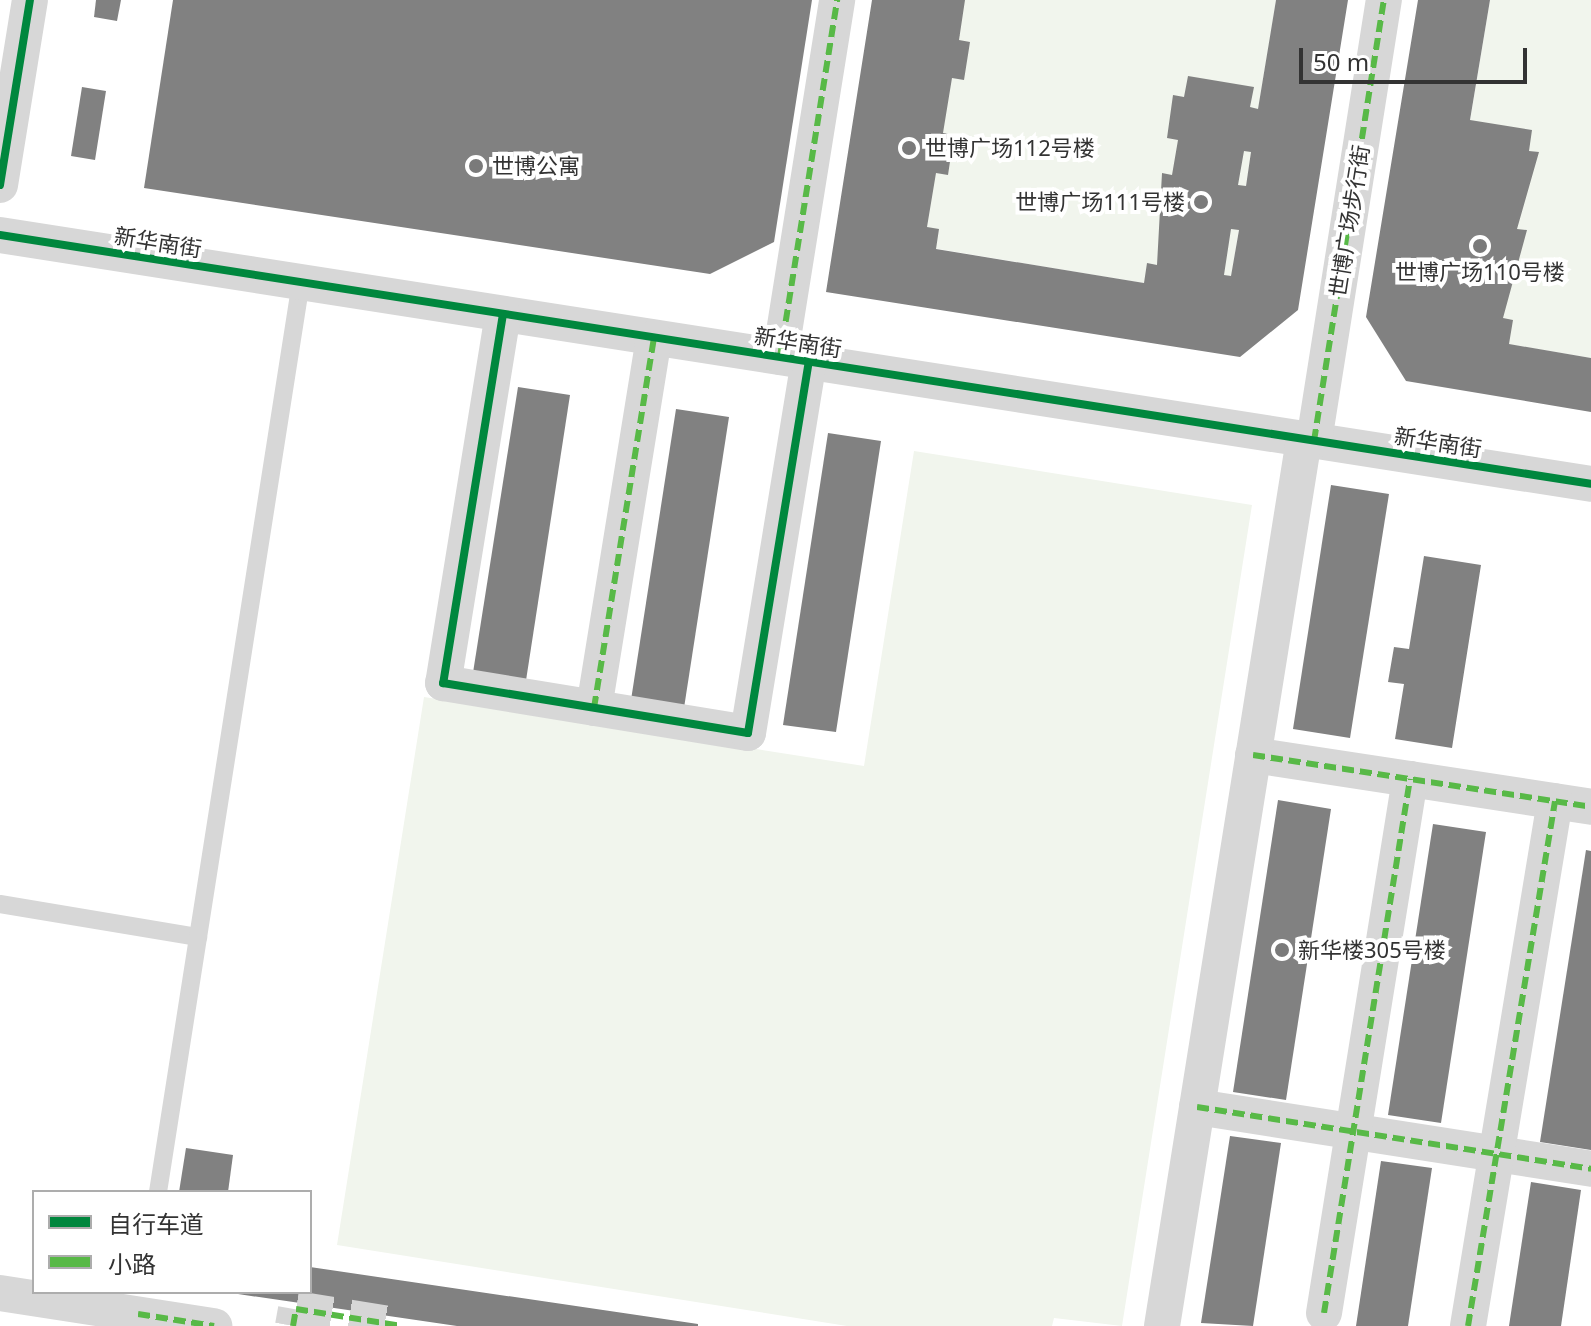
<!DOCTYPE html>
<meta charset="utf-8">
<style>
body{margin:0}
#map{position:relative;width:1591px;height:1326px;overflow:hidden;background:#fff;font-family:"Noto Sans","Noto Sans SC",sans-serif}
div>[style]{position:absolute}
[style*='--x']{left:calc(var(--x)*1px);top:calc(var(--y)*1px);width:calc(var(--w)*1px);rotate:calc(var(--a)*1deg)}
.green>*{inset:0;background:#f1f5ed}
.building>*{inset:0;background:#818181}
.street-tunnel>*{height:36px;margin-top:-18px;transform-origin:0;background:repeating-linear-gradient(90deg,#d6d6d6 0 36px,transparent 0 54px)}
.lane>*{height:18px;margin:-9px;padding:0 9px;transform-origin:9px;border-radius:9px;background:#d7d7d7}
.street>*{height:36px;margin:-18px;padding:0 18px;transform-origin:18px;border-radius:18px;background:#d7d7d7}
.quiet>*{height:6px;margin-top:-3px;transform-origin:0;background:repeating-linear-gradient(90deg,#58b947 0 12px,transparent 0 18px)}
.cycleway>*{height:8px;margin:-4px;padding:0 4px;transform-origin:4px;border-radius:4px;background:#00873e}
.dots>*{width:22px;height:22px;translate:-50% -50%;box-sizing:border-box;border:4px solid #fff;border-radius:50%}
span{translate:-50% -50%;white-space:nowrap;text-align:center;line-height:1.15;-webkit-text-stroke:8px #fff;paint-order:stroke}
.poi-label{font-size:22px;color:#333}
.left{translate:0 -50%;text-align:left}
.right{translate:-100% -50%;text-align:right}
.street-label{font-size:22px;color:#333}
.legend{position:absolute;left:32px;top:1190px;width:280px;height:104px;box-sizing:border-box;background:#fff;border:2px solid #adadad;margin:0;padding:10px 14px;list-style:none;font-size:24px;color:#333}
.legend li{display:flex;align-items:center;gap:16px;height:40px}
.legend b{width:40px;border:2px solid #adadad}
.scale{position:absolute;left:1299px;top:48px;width:228px;height:36px;box-sizing:border-box;border:4px solid #333;border-top:0;padding-left:10px;font-size:24px;line-height:28px;white-space:nowrap;color:#333;-webkit-text-stroke:6px #fff;paint-order:stroke}
</style>
<div id="map">
<div class="green">
<div style="clip-path:polygon(942px 0,1276px 0,1228px 297px,902px 243px)"></div>
<div style="clip-path:polygon(1490px 0,1591px 0,1591px 358px,1435px 332px)"></div>
<div style="clip-path:polygon(914px 451px,1252px 505px,1122px 1326px,1054px 1318px,1052px 1326px,847px 1326px,337px 1245px,424px 697px,864px 766px)"></div>
</div>
<div class="building">
<div style="clip-path:polygon(96px 0,121px 0,117px 21px,94px 17px)"></div>
<div style="clip-path:polygon(173px 0,812px 0,774px 242px,710px 274px,144px 188px)"></div>
<div style="clip-path:polygon(evenodd,872px 0,965px 0,959px 40px,970px 42px,964px 80px,952px 78px,943px 133px,954px 135px,948px 175px,936px 173px,927px 227px,939px 229px,936px 249px,1144px 283px,1147px 263px,1157px 265px,1162px 173px,1172px 175px,1178px 140px,1167px 138px,1173px 95px,1184px 97px,1188px 76px,1254px 87px,1250px 107px,1258px 109px,1276px 0,1348px 0,1298px 310px,1240px 357px,826px 292px,872px 0,1244px 151px,1251px 152px,1246px 186px,1238px 185px,1244px 151px,872px 0,1231px 229px,1239px 230px,1231px 276px,1224px 275px,1231px 229px)"></div>
<div style="clip-path:polygon(1418px 0,1490px 0,1470px 120px,1532px 130px,1529px 151px,1539px 152px,1517px 229px,1527px 230px,1503px 318px,1513px 320px,1509px 344px,1591px 358px,1591px 412px,1406px 381px,1366px 317px)"></div>
<div style="clip-path:polygon(82px 87px,106px 91px,95px 160px,71px 156px)"></div>
<div style="clip-path:polygon(518px 387px,570px 395px,525px 687px,472px 679px)"></div>
<div style="clip-path:polygon(676px 409px,729px 417px,684px 708px,631px 700px)"></div>
<div style="clip-path:polygon(828px 433px,881px 441px,836px 732px,783px 725px)"></div>
<div style="clip-path:polygon(1331px 485px,1389px 494px,1350px 738px,1293px 729px)"></div>
<div style="clip-path:polygon(1424px 556px,1481px 565px,1452px 748px,1395px 739px,1404px 684px,1388px 682px,1394px 647px,1409px 649px)"></div>
<div style="clip-path:polygon(1278px 800px,1331px 809px,1286px 1100px,1233px 1092px)"></div>
<div style="clip-path:polygon(1433px 824px,1486px 832px,1441px 1123px,1388px 1115px)"></div>
<div style="clip-path:polygon(1586px 850px,1591px 851px,1591px 1150px,1540px 1142px)"></div>
<div style="clip-path:polygon(1230px 1136px,1281px 1143px,1253px 1326px,1201px 1323px)"></div>
<div style="clip-path:polygon(186px 1148px,233px 1155px,228px 1192px,179px 1192px)"></div>
<div style="clip-path:polygon(1381px 1161px,1432px 1168px,1408px 1326px,1356px 1326px)"></div>
<div style="clip-path:polygon(1531px 1182px,1581px 1190px,1561px 1326px,1509px 1326px)"></div>
<div style="clip-path:polygon(310px 1267px,698px 1324px,698px 1326px,457px 1326px,238px 1294px,310px 1292px)"></div>
</div>
<div class="street-tunnel">
<div style="--x:293;--y:1326;--w:17;--a:-80"></div>
<div style="--x:296;--y:1309;--w:107;--a:9.1"></div>
</div>
<div class="lane">
<div style="--x:0;--y:904;--w:201;--a:9.5"></div>
<div style="--x:158;--y:1192;--w:921;--a:-81.07"></div>
</div>
<div class="street">
<div style="--x:0;--y:185;--w:187;--a:-80.8"></div>
<div style="--x:0;--y:235;--w:1610;--a:8.89"></div>
<div style="--x:503;--y:314;--w:374;--a:99.2"></div>
<div style="--x:443;--y:683;--w:309;--a:9.3"></div>
<div style="--x:748;--y:733;--w:376;--a:-80.7"></div>
<div style="--x:780;--y:357;--w:362;--a:-80.9"></div>
<div style="--x:1314;--y:441;--w:447;--a:-81"></div>
<div style="--x:594;--y:708;--w:375;--a:-80.8"></div>
<div style="--x:1253;--y:755;--w:342;--a:8.7"></div>
<div style="--x:1197;--y:1107;--w:399;--a:8.9"></div>
<div style="--x:0;--y:1293;--w:217;--a:8.8"></div>
<div style="--x:1324;--y:1313;--w:541;--a:-80.85"></div>
<div style="--x:1162;--y:1326;--w:898;--a:-80.9"></div>
<div style="--x:1468;--y:1326;--w:532;--a:-80.59"></div>
</div>
<div class="quiet">
<div style="--x:780;--y:357;--w:362;--a:-80.9"></div>
<div style="--x:1314;--y:441;--w:447;--a:-81"></div>
<div style="--x:594;--y:708;--w:375;--a:-80.8"></div>
<div style="--x:1253;--y:755;--w:342;--a:8.7"></div>
<div style="--x:1197;--y:1107;--w:399;--a:8.9"></div>
<div style="--x:1324;--y:1313;--w:541;--a:-80.85"></div>
<div style="--x:138;--y:1314;--w:77;--a:9"></div>
<div style="--x:293;--y:1326;--w:17;--a:-80"></div>
<div style="--x:296;--y:1309;--w:107;--a:9.1"></div>
<div style="--x:1468;--y:1326;--w:532;--a:-80.59"></div>
</div>
<div class="cycleway">
<div style="--x:0;--y:185;--w:187;--a:-80.8"></div>
<div style="--x:0;--y:235;--w:1610;--a:8.89"></div>
<div style="--x:503;--y:314;--w:374;--a:99.2"></div>
<div style="--x:443;--y:683;--w:309;--a:9.3"></div>
<div style="--x:748;--y:733;--w:376;--a:-80.7"></div>
</div>
<div class="dots">
<div style="left:909px;top:148px;background:#7a7a7a"></div>
<div style="left:476px;top:166px;background:#7a7a7a"></div>
<div style="left:1201px;top:202px;background:#7a7a7a"></div>
<div style="left:1480px;top:246px;background:#7a7a7a"></div>
<div style="left:1282px;top:950px;background:#7a7a7a"></div>
</div>
<div class="poi-label">
<span class="left" style="left:925px;top:148px">世博广场112号楼</span>
<span class="left" style="left:492px;top:166px">世博公寓</span>
<span class="right" style="left:1185px;top:202px">世博广场111号楼</span>
<span style="left:1480px;top:272px">世博广场110号楼</span>
<span class="left" style="left:1298px;top:950px">新华楼305号楼</span>
</div>
<div class="street-label">
<span style="left:1349px;top:221px;rotate:-81deg">世博广场步行街</span>
<span style="left:158px;top:242px;rotate:9deg">新华南街</span>
<span style="left:798px;top:342px;rotate:9deg">新华南街</span>
<span style="left:1438px;top:442px;rotate:9deg">新华南街</span>
</div>
<ul class="legend">
<li><b style="height:10px;background:#00873e"></b>自行车道</li>
<li><b style="height:10px;background:#58b947"></b>小路</li>
</ul>
<div class="scale">50 m</div>
</div>
